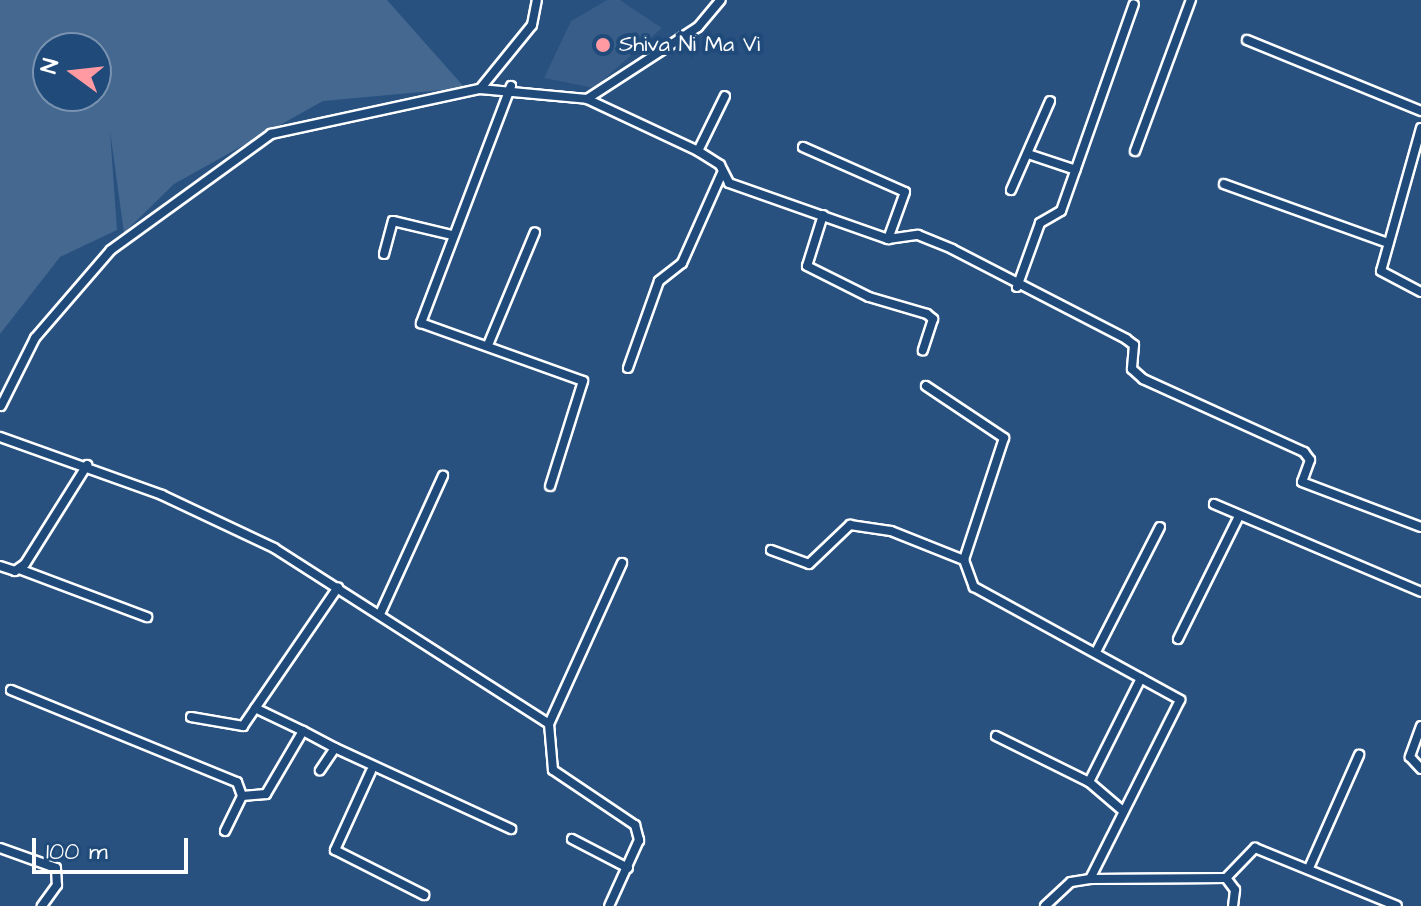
<!DOCTYPE html>
<style>
body{margin:0}
#map{position:relative;width:1421px;height:906px;overflow:hidden;background:#28517f;font-family:"Architects Daughter",sans-serif}
div>[style]{position:absolute}
[style*='--x']{left:calc(var(--x)*1px);top:calc(var(--y)*1px);width:calc(var(--w)*1px);rotate:calc(var(--a)*1deg)}
.built>*{inset:0;background:#375d88}
.green>*{inset:0;background:#446890}
.roads{filter:drop-shadow(2px 0 #fff) drop-shadow(-2px 0 #fff) drop-shadow(0 2px #fff) drop-shadow(0 -2px #fff)}
.street>*{height:8px;margin:-4px;padding:0 4px;transform-origin:4px;border-radius:4px;background:#1f4a7a}
.dots>*{width:22px;height:22px;translate:-50% -50%;box-sizing:border-box;border:4px solid #1f4a7a;border-radius:50%}
span{translate:-50% -50%;white-space:nowrap;text-align:center;line-height:1.15;-webkit-text-stroke:8px #1f4a7a;paint-order:stroke}
.poi-label{font-size:22px;color:#fff}
.left{translate:0 -50%;text-align:left}
.north{position:absolute;left:32px;top:32px;width:80px;height:80px;box-sizing:border-box;background:#1f4a7a;border:2px solid #7992af;border-radius:50%;rotate:285deg;font-size:22px;font-weight:700;line-height:32px;text-align:center;color:#fff}
.north::after{content:'';display:block;margin:auto;width:28px;height:36px;background:#ff9aa2;clip-path:polygon(50% 0,100% 100%,50% 72%,0 100%)}
.scale{position:absolute;left:32px;top:838px;width:156px;height:36px;box-sizing:border-box;border:4px solid #fff;border-top:0;padding-left:10px;font-size:24px;line-height:28px;white-space:nowrap;color:#fff;-webkit-text-stroke:6px #1f4a7a;paint-order:stroke}
</style>
<div id="map">
<div class="built">
<div style="clip-path:polygon(607px 0,620px 0,662px 28px,594px 88px,544px 78px,571px 21px)"></div>
</div>
<div class="green">
<div style="clip-path:polygon(evenodd,0 0,387px 0,465px 88px,323px 101px,174px 184px,124px 233px,110px 131px,117px 230px,60px 257px,0 334px,0 0,48px 48px,96px 48px,96px 96px,48px 96px,48px 48px)"></div>
</div>
<div class="roads">
<div class="street">
<div style="--x:1247;--y:40;--w:188;--a:22.2"></div>
<div style="--x:511;--y:86;--w:254;--a:110.8"></div>
<div style="--x:421;--y:323;--w:172;--a:19.7"></div>
<div style="--x:583;--y:381;--w:110;--a:107.4"></div>
<div style="--x:480;--y:89;--w:82;--a:-50.9"></div>
<div style="--x:532;--y:25;--w:25;--a:-79"></div>
<div style="--x:587;--y:99;--w:123;--a:25.1"></div>
<div style="--x:698;--y:151;--w:26;--a:32"></div>
<div style="--x:720;--y:165;--w:20;--a:63"></div>
<div style="--x:729;--y:183;--w:169;--a:19.4"></div>
<div style="--x:888;--y:239;--w:30;--a:-8"></div>
<div style="--x:918;--y:235;--w:37;--a:22"></div>
<div style="--x:952;--y:249;--w:196;--a:27.3"></div>
<div style="--x:1126;--y:339;--w:10;--a:37"></div>
<div style="--x:1134;--y:345;--w:24;--a:95"></div>
<div style="--x:1132;--y:369;--w:15;--a:42"></div>
<div style="--x:1143;--y:379;--w:177;--a:24.4"></div>
<div style="--x:1304;--y:452;--w:10;--a:53"></div>
<div style="--x:1310;--y:460;--w:23;--a:110"></div>
<div style="--x:1302;--y:482;--w:127;--a:20.7"></div>
<div style="--x:1421;--y:128;--w:148;--a:105.6"></div>
<div style="--x:1381;--y:271;--w:45;--a:27.7"></div>
<div style="--x:803;--y:147;--w:111;--a:23.8"></div>
<div style="--x:905;--y:192;--w:50;--a:109.9"></div>
<div style="--x:698;--y:151;--w:61;--a:-63.9"></div>
<div style="--x:1135;--y:151;--w:161;--a:-69.7"></div>
<div style="--x:1031;--y:155;--w:47;--a:18.4"></div>
<div style="--x:1224;--y:184;--w:171;--a:19.8"></div>
<div style="--x:1011;--y:190;--w:97;--a:-66.3"></div>
<div style="--x:823;--y:215;--w:53;--a:107.4"></div>
<div style="--x:807;--y:266;--w:69;--a:26.6"></div>
<div style="--x:869;--y:297;--w:60;--a:16.3"></div>
<div style="--x:927;--y:314;--w:8;--a:40"></div>
<div style="--x:933;--y:319;--w:33;--a:108"></div>
<div style="--x:384;--y:254;--w:34;--a:-75"></div>
<div style="--x:393;--y:221;--w:61;--a:13.3"></div>
<div style="--x:1017;--y:287;--w:68;--a:-70.2"></div>
<div style="--x:1040;--y:223;--w:24;--a:-30"></div>
<div style="--x:1061;--y:211;--w:219;--a:-70.6"></div>
<div style="--x:488;--y:345;--w:122;--a:-67.4"></div>
<div style="--x:628;--y:368;--w:92;--a:-70.4"></div>
<div style="--x:659;--y:281;--w:29;--a:-38"></div>
<div style="--x:682;--y:263;--w:98;--a:-66"></div>
<div style="--x:926;--y:386;--w:94;--a:33.7"></div>
<div style="--x:1004;--y:438;--w:128;--a:108.2"></div>
<div style="--x:1;--y:406;--w:76;--a:-63.4"></div>
<div style="--x:35;--y:338;--w:116;--a:-49.2"></div>
<div style="--x:111;--y:250;--w:198;--a:-35.9"></div>
<div style="--x:271;--y:134;--w:214;--a:-12.2"></div>
<div style="--x:480;--y:89;--w:107;--a:5.3"></div>
<div style="--x:587;--y:99;--w:132;--a:-33"></div>
<div style="--x:698;--y:27;--w:35;--a:-50"></div>
<div style="--x:0;--y:437;--w:172;--a:19.7"></div>
<div style="--x:162;--y:495;--w:124;--a:25.3"></div>
<div style="--x:274;--y:548;--w:326;--a:32.6"></div>
<div style="--x:549;--y:724;--w:46;--a:85"></div>
<div style="--x:553;--y:770;--w:99;--a:33.9"></div>
<div style="--x:635;--y:825;--w:16;--a:75"></div>
<div style="--x:639;--y:840;--w:72;--a:114.4"></div>
<div style="--x:1214;--y:504;--w:225;--a:23"></div>
<div style="--x:771;--y:550;--w:40;--a:20.2"></div>
<div style="--x:809;--y:564;--w:57;--a:-43.6"></div>
<div style="--x:850;--y:525;--w:41;--a:8.3"></div>
<div style="--x:891;--y:531;--w:79;--a:21.7"></div>
<div style="--x:964;--y:560;--w:29;--a:70"></div>
<div style="--x:974;--y:587;--w:235;--a:28.7"></div>
<div style="--x:1180;--y:700;--w:200;--a:116.7"></div>
<div style="--x:0;--y:566;--w:16;--a:18"></div>
<div style="--x:15;--y:571;--w:12;--a:-35"></div>
<div style="--x:25;--y:564;--w:117;--a:-57.9"></div>
<div style="--x:19;--y:569;--w:137;--a:20.6"></div>
<div style="--x:380;--y:614;--w:152;--a:-65.5"></div>
<div style="--x:1178;--y:639;--w:137;--a:-63.6"></div>
<div style="--x:1097;--y:650;--w:138;--a:-62.9"></div>
<div style="--x:11;--y:690;--w:244;--a:22.2"></div>
<div style="--x:237;--y:782;--w:15;--a:70"></div>
<div style="--x:191;--y:717;--w:53;--a:9.8"></div>
<div style="--x:243;--y:726;--w:168;--a:-55.6"></div>
<div style="--x:549;--y:724;--w:177;--a:-65.6"></div>
<div style="--x:1421;--y:726;--w:33;--a:110"></div>
<div style="--x:1410;--y:757;--w:16;--a:47"></div>
<div style="--x:303;--y:731;--w:36;--a:28"></div>
<div style="--x:335;--y:748;--w:27;--a:124"></div>
<div style="--x:996;--y:736;--w:104;--a:26.3"></div>
<div style="--x:335;--y:748;--w:194;--a:24.7"></div>
<div style="--x:371;--y:771;--w:87;--a:114.5"></div>
<div style="--x:335;--y:850;--w:100;--a:26.8"></div>
<div style="--x:1123;--y:811;--w:45;--a:-139.5"></div>
<div style="--x:1089;--y:782;--w:116;--a:-63.4"></div>
<div style="--x:225;--y:831;--w:39;--a:-64"></div>
<div style="--x:242;--y:796;--w:24;--a:-5"></div>
<div style="--x:266;--y:794;--w:73;--a:-59.6"></div>
<div style="--x:303;--y:731;--w:53;--a:-154.4"></div>
<div style="--x:572;--y:839;--w:63;--a:27.4"></div>
<div style="--x:0;--y:848;--w:59;--a:19.7"></div>
<div style="--x:56;--y:868;--w:17;--a:87"></div>
<div style="--x:57;--y:885;--w:26;--a:126"></div>
<div style="--x:1309;--y:868;--w:124;--a:-66.1"></div>
<div style="--x:1226;--y:878;--w:15;--a:53"></div>
<div style="--x:1235;--y:890;--w:16;--a:97"></div>
<div style="--x:1045;--y:906;--w:35;--a:-43"></div>
<div style="--x:1071;--y:882;--w:19;--a:-9"></div>
<div style="--x:1090;--y:879;--w:136;--a:-0.4"></div>
<div style="--x:1226;--y:878;--w:42;--a:-46"></div>
<div style="--x:1255;--y:848;--w:153;--a:22.2"></div>
</div>
</div>
<div class="dots">
<div style="left:603px;top:45px;background:#ff9aa2"></div>
</div>
<div class="poi-label">
<span class="left" style="left:619px;top:45px">Shiva Ni Ma Vi</span>
</div>
<div class="north">N</div>
<div class="scale">100 m</div>
</div>
